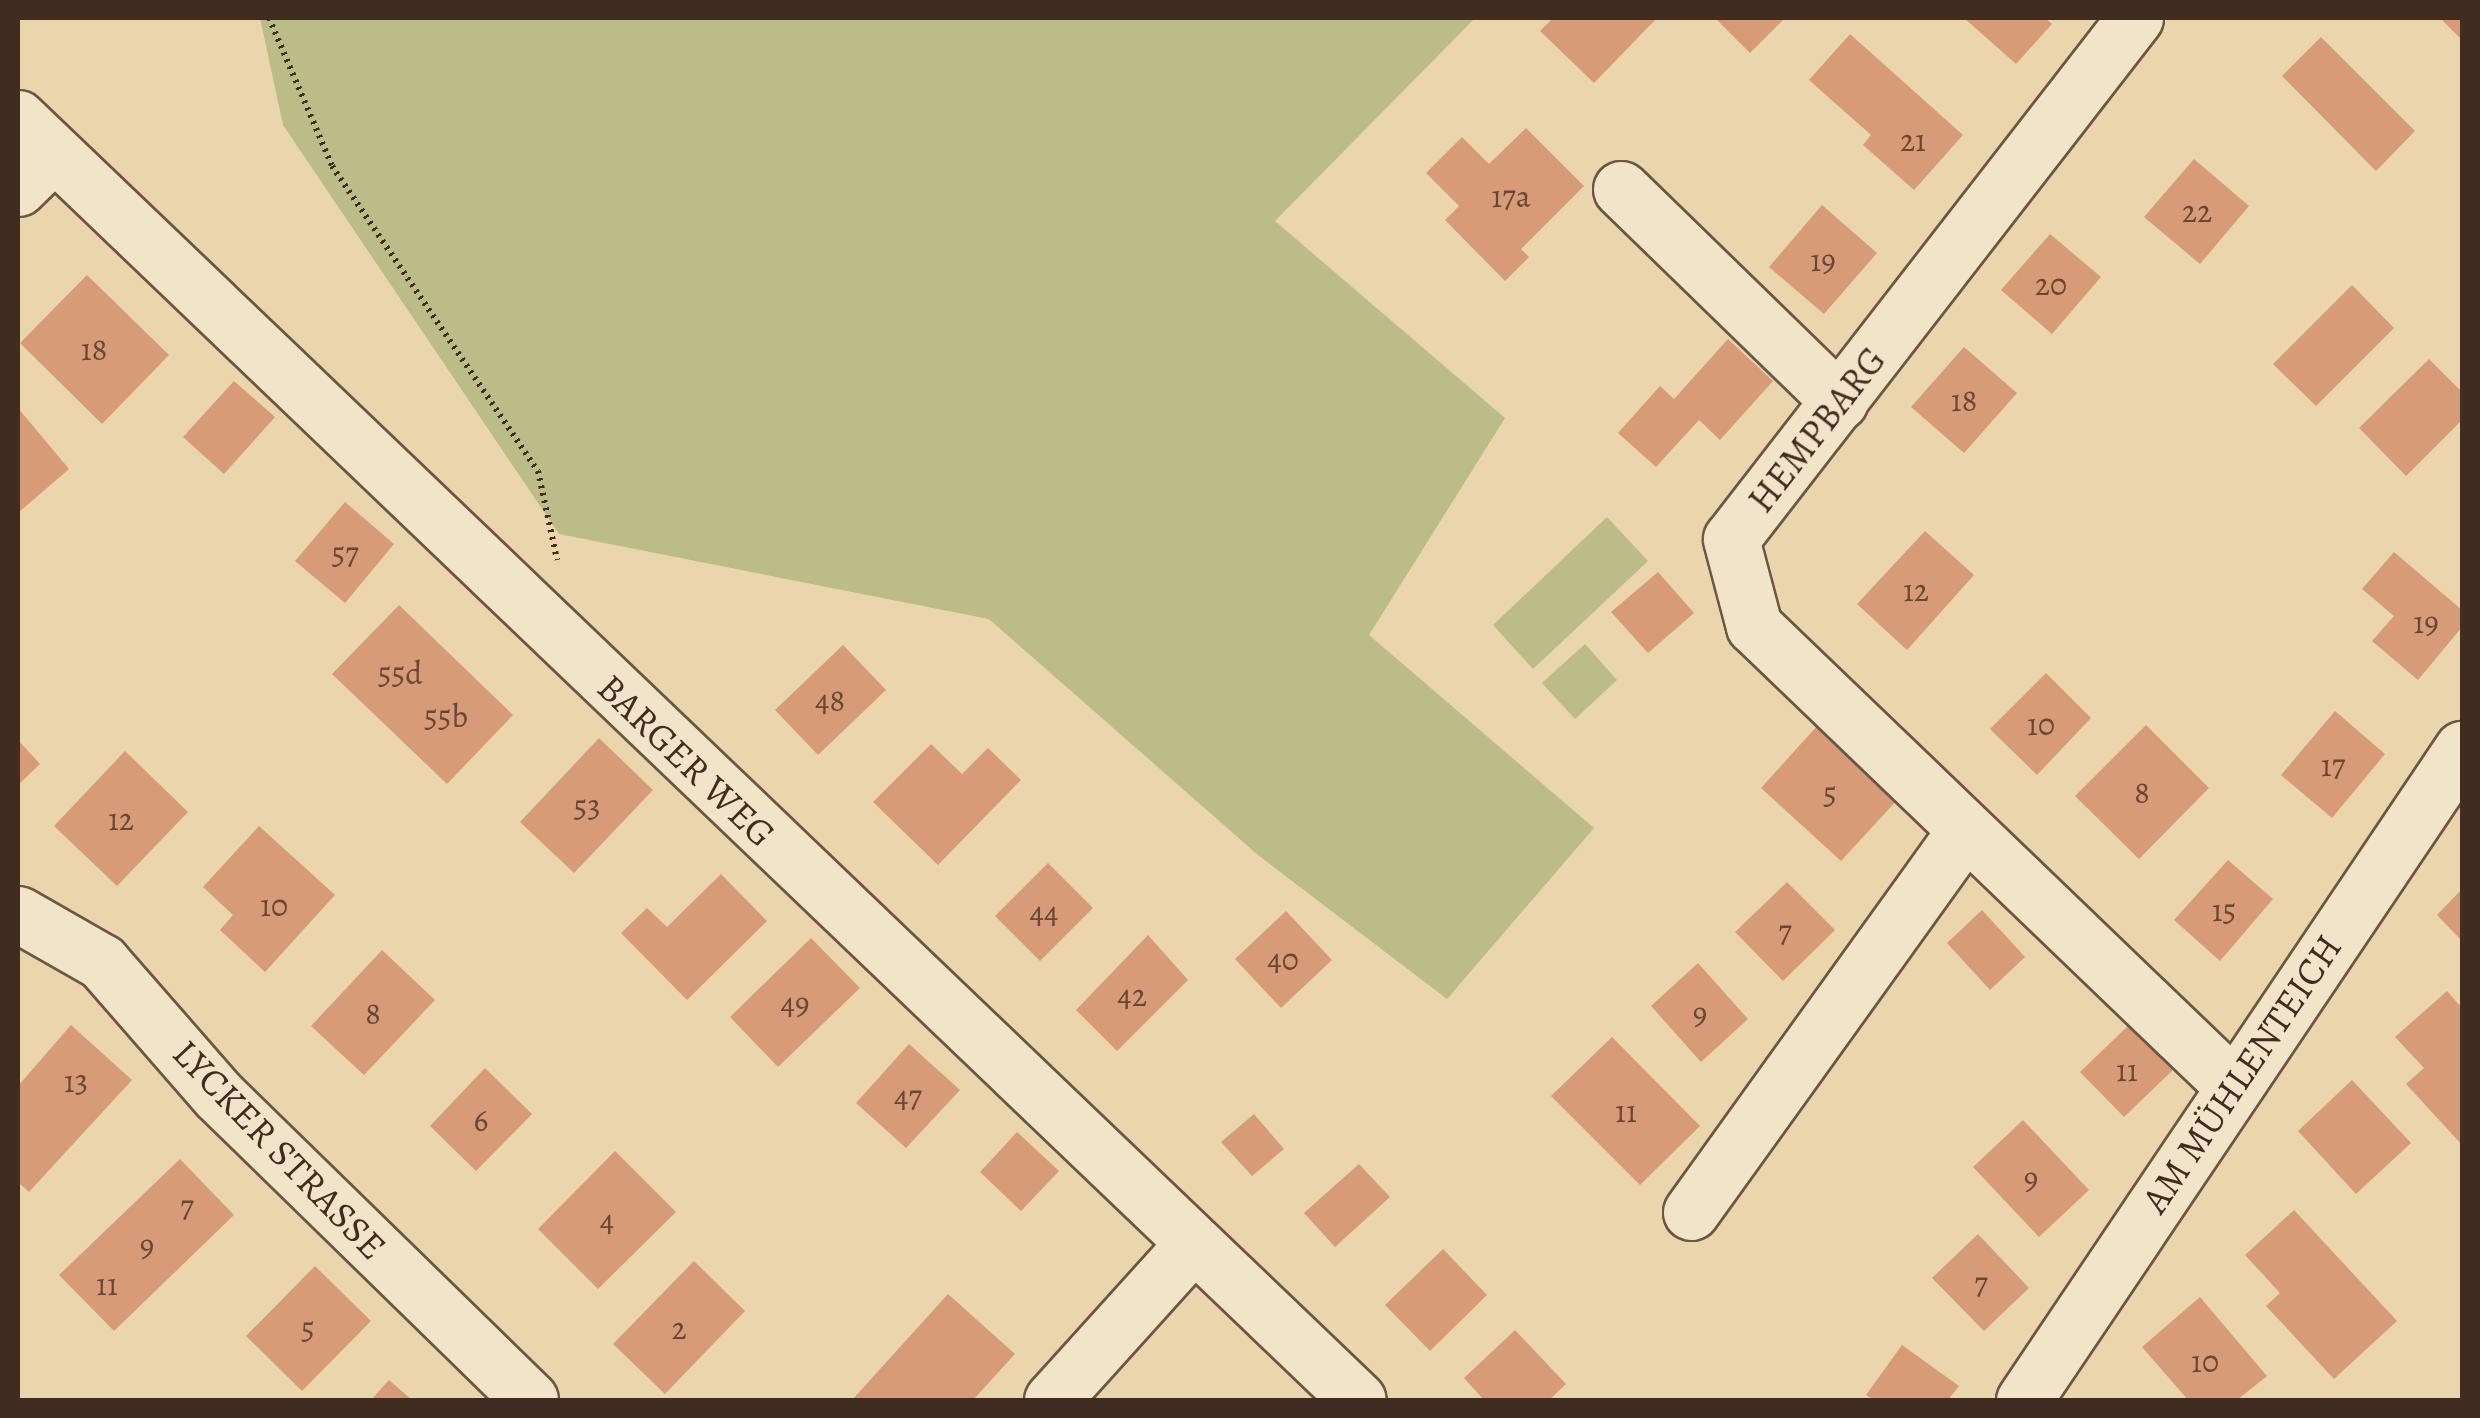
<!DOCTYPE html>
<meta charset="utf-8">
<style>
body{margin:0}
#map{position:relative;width:2480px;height:1418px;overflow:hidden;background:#ebd5ac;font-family:Alegreya,serif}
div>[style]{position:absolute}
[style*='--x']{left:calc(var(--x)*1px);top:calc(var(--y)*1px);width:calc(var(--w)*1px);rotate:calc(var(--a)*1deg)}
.green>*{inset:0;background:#bbbc87}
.building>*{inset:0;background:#d89b78}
.path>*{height:6px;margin-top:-3px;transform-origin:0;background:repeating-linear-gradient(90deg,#412c21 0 2.5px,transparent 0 7.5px)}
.roads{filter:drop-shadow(2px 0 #6c5644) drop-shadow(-2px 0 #6c5644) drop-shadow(0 2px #6c5644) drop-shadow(0 -2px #6c5644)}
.minor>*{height:55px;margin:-27.5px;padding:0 27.5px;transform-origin:27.5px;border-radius:27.5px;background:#f2e4c9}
span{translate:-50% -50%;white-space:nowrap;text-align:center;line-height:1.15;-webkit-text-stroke:10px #f2e4c9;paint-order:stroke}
.number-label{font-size:32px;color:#674837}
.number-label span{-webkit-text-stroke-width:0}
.street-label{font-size:38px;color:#412c21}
.frame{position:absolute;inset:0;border:20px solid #412c21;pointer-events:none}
</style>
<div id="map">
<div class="green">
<div style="clip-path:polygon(260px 18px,1475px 18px,1275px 221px,1505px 418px,1369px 635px,1594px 828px,1447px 999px,1258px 855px,989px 619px,559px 534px,283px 125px)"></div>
<div style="clip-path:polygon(1607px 517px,1648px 561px,1533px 669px,1493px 625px)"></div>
<div style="clip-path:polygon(1585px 644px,1617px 680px,1575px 719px,1542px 683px)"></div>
</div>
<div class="building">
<div style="clip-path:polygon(1553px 18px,1654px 18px,1656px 19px,1594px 83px,1540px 31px)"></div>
<div style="clip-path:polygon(1715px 18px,1785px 18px,1750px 53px)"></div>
<div style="clip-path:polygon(1964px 18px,2045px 18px,2052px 24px,2016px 64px)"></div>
<div style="clip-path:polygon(2440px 18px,2462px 18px,2462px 40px)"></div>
<div style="clip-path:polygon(1850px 34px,1963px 135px,1914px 190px,1863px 145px,1871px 135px,1809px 80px)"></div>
<div style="clip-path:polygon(2321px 37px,2415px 131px,2376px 171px,2282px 76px)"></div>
<div style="clip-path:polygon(1526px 128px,1584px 186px,1521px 249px,1529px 257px,1505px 281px,1445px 220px,1459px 206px,1426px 173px,1462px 137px,1489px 164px)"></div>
<div style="clip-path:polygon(2194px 159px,2249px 206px,2200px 264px,2144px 217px)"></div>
<div style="clip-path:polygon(1822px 205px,1877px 253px,1824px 314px,1769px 267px)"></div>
<div style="clip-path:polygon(2050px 234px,2101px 277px,2052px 334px,2001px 290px)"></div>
<div style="clip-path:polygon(87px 275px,169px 355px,102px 424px,20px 343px)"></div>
<div style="clip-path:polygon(2352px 285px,2394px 328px,2316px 406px,2273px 364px)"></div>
<div style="clip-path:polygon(1728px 339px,1773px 381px,1720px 440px,1699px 420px,1656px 467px,1618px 433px,1660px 386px,1674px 399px)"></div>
<div style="clip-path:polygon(1964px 347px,2017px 393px,1964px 453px,1911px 407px)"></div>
<div style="clip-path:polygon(2429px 359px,2462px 392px,2462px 420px,2406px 476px,2359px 428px)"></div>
<div style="clip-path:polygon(234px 381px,275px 417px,224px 474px,183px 437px)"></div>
<div style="clip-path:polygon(18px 408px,69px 469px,18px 513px)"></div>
<div style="clip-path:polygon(345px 502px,394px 544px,345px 603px,295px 561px)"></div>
<div style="clip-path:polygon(1925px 531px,1974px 575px,1907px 650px,1857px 604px)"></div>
<div style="clip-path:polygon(2394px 552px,2462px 610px,2462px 627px,2418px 680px,2372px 641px,2394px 616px,2362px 589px)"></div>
<div style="clip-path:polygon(1658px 572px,1694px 613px,1648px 653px,1611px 612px)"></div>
<div style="clip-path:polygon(399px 605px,513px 715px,447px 784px,332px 674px)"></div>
<div style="clip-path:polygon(843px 645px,886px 690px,818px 755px,775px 710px)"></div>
<div style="clip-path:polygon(2046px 673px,2091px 718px,2037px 775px,1990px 729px)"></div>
<div style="clip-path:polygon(2335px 711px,2385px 754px,2332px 818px,2281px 775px)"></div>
<div style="clip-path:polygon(1818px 725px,1899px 798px,1841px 861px,1761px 788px)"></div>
<div style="clip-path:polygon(2146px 725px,2209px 788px,2139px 859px,2075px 796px)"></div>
<div style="clip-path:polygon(599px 738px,653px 790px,574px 873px,520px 822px)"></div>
<div style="clip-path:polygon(18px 740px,40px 764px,18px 785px)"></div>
<div style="clip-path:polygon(931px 744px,962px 774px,988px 748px,1021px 780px,938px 865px,873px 802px)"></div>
<div style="clip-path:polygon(125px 751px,188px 812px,117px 886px,54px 826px)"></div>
<div style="clip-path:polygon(259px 826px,335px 895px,265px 972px,220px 930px,233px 915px,203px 887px)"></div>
<div style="clip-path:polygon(2228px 860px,2273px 899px,2220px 961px,2174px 920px)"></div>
<div style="clip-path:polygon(1048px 863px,1093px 908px,1040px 961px,995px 916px)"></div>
<div style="clip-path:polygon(721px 874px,767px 921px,687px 1000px,621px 933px,647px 908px,667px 927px)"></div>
<div style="clip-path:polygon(1787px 882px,1835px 930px,1783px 981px,1735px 932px)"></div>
<div style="clip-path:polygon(2462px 889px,2462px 941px,2437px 915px)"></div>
<div style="clip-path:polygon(1982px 910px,2025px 957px,1990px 990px,1947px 943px)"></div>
<div style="clip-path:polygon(1286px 911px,1332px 960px,1281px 1008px,1235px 959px)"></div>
<div style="clip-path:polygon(1148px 935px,1188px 980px,1117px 1051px,1076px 1010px)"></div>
<div style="clip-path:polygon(811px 938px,860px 988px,778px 1067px,730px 1017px)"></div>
<div style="clip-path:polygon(382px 950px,435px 1000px,364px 1075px,311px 1026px)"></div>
<div style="clip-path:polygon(1698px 963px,1748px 1019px,1701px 1062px,1651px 1006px)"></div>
<div style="clip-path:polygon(2447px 991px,2462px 1008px,2462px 1145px,2406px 1084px,2424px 1068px,2395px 1037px)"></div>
<div style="clip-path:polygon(2131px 1023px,2175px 1068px,2124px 1117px,2080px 1072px)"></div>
<div style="clip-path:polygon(71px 1025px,132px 1080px,29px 1192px,18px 1182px,18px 1086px)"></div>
<div style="clip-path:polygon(1612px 1037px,1700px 1126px,1640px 1185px,1551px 1096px)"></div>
<div style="clip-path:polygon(909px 1044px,960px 1090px,906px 1148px,856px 1103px)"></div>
<div style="clip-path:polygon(485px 1068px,532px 1114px,476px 1171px,430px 1126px)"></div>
<div style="clip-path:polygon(2352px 1080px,2411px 1143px,2356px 1194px,2298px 1131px)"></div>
<div style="clip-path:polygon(1254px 1114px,1284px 1149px,1252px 1176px,1221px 1142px)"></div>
<div style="clip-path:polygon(2023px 1120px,2089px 1190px,2039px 1237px,1973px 1167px)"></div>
<div style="clip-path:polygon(1017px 1132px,1059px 1171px,1021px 1211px,980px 1172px)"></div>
<div style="clip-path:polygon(615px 1151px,676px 1212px,598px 1289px,538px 1229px)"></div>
<div style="clip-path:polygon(180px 1159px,234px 1215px,114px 1331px,59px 1275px)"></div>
<div style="clip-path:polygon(1359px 1164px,1390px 1197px,1335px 1247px,1304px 1213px)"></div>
<div style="clip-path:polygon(2294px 1210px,2397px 1321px,2334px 1379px,2266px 1306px,2280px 1293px,2245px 1255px)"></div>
<div style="clip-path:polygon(1978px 1234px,2029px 1288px,1984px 1331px,1932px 1278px)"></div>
<div style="clip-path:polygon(1443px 1249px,1487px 1295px,1430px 1351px,1385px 1305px)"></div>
<div style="clip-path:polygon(694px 1261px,745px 1311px,665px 1394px,613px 1344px)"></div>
<div style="clip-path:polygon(315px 1266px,371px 1321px,302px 1391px,246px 1336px)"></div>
<div style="clip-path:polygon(948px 1294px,1015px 1354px,973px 1400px,852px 1400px)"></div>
<div style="clip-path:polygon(2200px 1297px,2267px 1376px,2237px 1400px,2188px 1400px,2142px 1347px)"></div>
<div style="clip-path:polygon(1515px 1330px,1566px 1384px,1549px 1400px,1484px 1400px,1464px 1378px)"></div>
<div style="clip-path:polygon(1902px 1345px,1959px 1386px,1948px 1400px,1874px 1400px,1866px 1395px)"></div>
<div style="clip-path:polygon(389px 1380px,412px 1400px,371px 1400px)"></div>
</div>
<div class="path">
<div style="--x:269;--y:18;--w:161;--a:66.9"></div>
<div style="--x:332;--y:166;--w:368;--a:56"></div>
<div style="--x:538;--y:471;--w:91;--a:77.9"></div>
</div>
<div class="roads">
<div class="minor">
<div style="--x:2135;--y:18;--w:659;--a:127.79"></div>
<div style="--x:1731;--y:539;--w:90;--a:75.2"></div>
<div style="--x:1754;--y:626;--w:664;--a:43.84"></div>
<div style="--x:18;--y:118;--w:1854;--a:43.73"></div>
<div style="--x:18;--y:188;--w:50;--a:-44.2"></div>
<div style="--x:1621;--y:189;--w:305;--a:44.2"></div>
<div style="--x:18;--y:914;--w:97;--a:29.7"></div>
<div style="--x:102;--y:962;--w:176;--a:48.9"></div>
<div style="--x:218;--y:1095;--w:436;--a:44.3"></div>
<div style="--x:1691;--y:1212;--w:470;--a:-54.3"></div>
<div style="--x:1052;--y:1400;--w:210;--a:-47.9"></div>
<div style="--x:2024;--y:1400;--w:785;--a:-56.07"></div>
</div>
</div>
<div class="number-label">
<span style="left:1913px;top:140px">21</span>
<span style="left:1511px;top:196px">17a</span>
<span style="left:2197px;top:211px">22</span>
<span style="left:1823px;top:260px">19</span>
<span style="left:2051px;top:284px">20</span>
<span style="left:94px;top:349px">18</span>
<span style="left:1964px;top:400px">18</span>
<span style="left:345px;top:553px">57</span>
<span style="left:1916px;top:590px">12</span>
<span style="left:2426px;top:622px">19</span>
<span style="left:400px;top:673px">55d</span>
<span style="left:830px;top:700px">48</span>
<span style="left:446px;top:716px">55b</span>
<span style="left:2041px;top:724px">10</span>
<span style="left:2333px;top:765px">17</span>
<span style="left:2142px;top:792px">8</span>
<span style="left:1830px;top:793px">5</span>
<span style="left:587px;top:806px">53</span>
<span style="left:121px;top:819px">12</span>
<span style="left:274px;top:905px">10</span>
<span style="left:2224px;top:910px">15</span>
<span style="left:1044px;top:912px">44</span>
<span style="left:1785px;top:931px">7</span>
<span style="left:1283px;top:959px">40</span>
<span style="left:1132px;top:995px">42</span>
<span style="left:795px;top:1003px">49</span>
<span style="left:373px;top:1013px">8</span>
<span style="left:1700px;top:1013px">9</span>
<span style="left:2127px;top:1070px">11</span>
<span style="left:76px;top:1081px">13</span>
<span style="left:908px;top:1096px">47</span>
<span style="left:1626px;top:1111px">11</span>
<span style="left:481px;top:1120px">6</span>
<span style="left:2031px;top:1178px">9</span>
<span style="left:187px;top:1206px">7</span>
<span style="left:607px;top:1220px">4</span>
<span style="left:147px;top:1245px">9</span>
<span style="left:1981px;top:1283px">7</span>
<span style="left:107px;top:1284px">11</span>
<span style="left:308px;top:1328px">5</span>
<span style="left:679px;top:1328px">2</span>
<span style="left:2205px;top:1361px">10</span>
</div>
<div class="street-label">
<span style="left:1817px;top:430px;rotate:-52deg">HEMPBARG</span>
<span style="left:686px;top:761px;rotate:44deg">BARGER WEG</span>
<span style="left:2242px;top:1074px;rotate:-56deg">AM MÜHLENTEICH</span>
<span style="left:279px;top:1150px;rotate:46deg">LYCKER STRASSE</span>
</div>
<div class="frame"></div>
</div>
